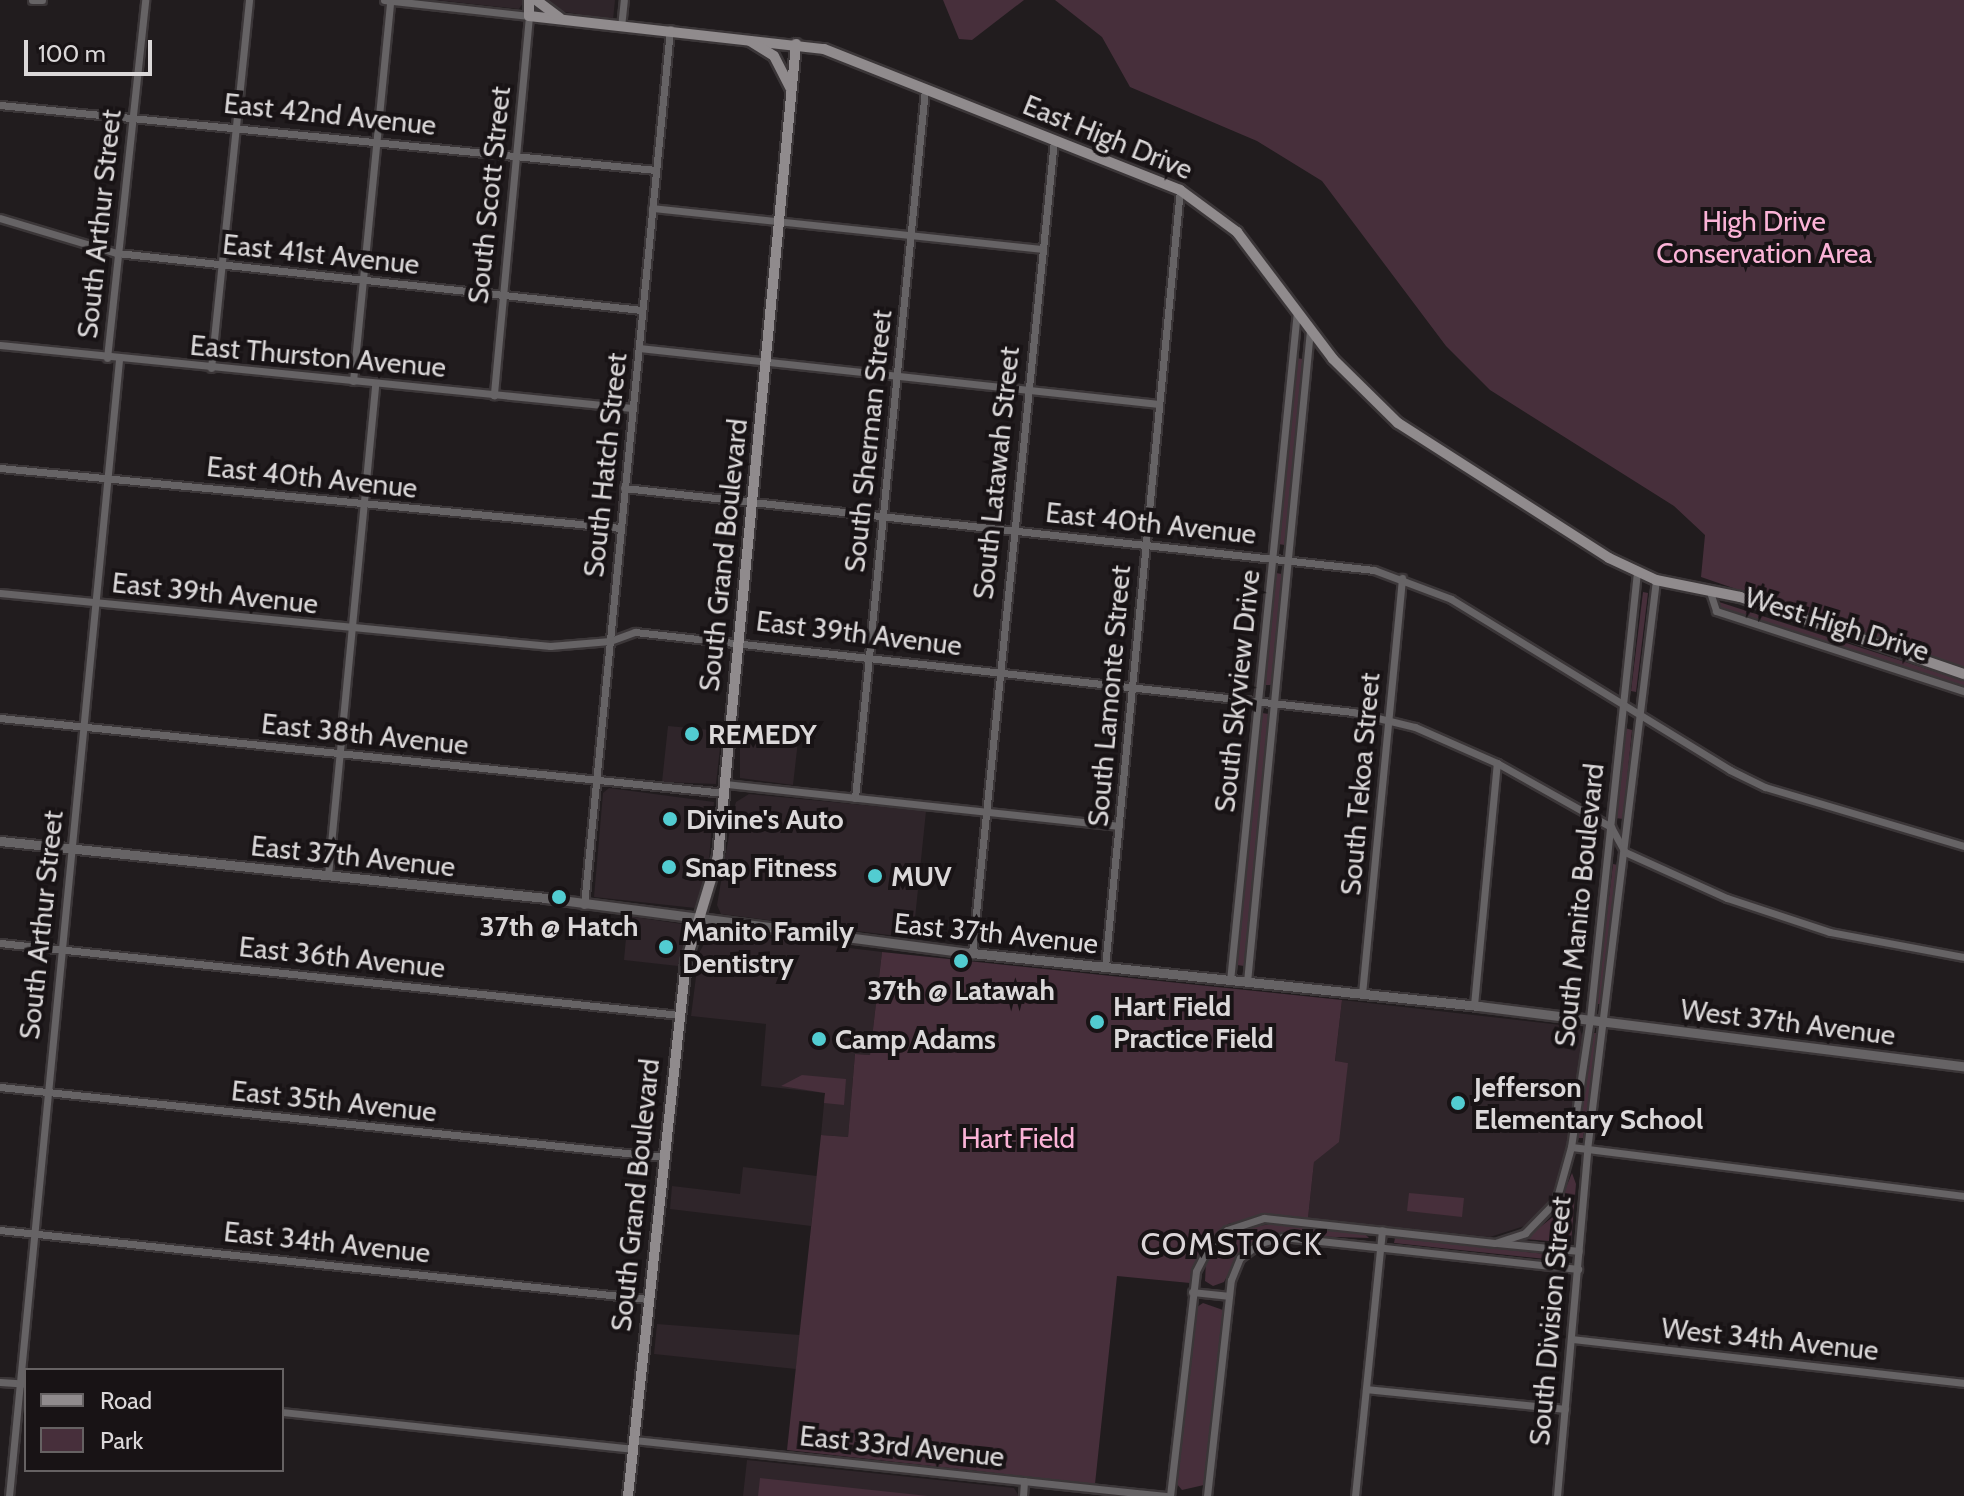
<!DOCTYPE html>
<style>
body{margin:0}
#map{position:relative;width:1964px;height:1496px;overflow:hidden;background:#211c1e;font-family:Cabin,sans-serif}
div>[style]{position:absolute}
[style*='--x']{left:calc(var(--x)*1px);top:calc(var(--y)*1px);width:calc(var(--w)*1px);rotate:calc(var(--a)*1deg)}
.built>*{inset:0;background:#2f252a}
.green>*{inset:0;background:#472f3b}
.roads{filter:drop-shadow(2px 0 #3b3638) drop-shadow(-2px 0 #3b3638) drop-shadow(0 2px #3b3638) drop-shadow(0 -2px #3b3638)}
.minor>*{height:7px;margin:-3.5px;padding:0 3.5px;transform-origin:3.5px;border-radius:3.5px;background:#666365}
.tertiary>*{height:9px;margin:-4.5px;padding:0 4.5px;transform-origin:4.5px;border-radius:4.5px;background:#666365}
.secondary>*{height:10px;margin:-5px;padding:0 5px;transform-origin:5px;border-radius:5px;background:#908b8d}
.dots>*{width:22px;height:22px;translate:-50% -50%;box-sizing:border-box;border:4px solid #181315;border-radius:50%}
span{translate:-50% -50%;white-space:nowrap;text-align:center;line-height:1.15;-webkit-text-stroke:8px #181315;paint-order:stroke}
.street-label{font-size:28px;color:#dbd8d9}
.park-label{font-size:28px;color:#fbb3d7}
.poi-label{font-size:28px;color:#dbd8d9;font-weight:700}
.left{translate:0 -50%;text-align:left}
.quarter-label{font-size:32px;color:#dbd5d8;letter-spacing:2px}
.legend{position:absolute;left:24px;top:1368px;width:260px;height:104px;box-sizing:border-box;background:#181315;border:2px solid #666263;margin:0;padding:10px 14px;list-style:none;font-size:24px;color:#dbd8d9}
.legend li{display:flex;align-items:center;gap:16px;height:40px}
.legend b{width:40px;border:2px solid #666263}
.scale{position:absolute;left:24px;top:40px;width:128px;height:36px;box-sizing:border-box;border:4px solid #dbd8d9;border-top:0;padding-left:10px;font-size:24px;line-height:28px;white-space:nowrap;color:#dbd8d9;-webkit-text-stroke:6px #181315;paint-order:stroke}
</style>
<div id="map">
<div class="built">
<div style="clip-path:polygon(435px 0,525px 0,519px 9px)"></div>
<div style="clip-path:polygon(543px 0,615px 0,613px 20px,554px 10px)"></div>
<div style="clip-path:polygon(668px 726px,722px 731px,716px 784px,662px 782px)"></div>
<div style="clip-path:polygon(740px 734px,798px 741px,793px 785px,740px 778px)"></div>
<div style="clip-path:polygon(609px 788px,714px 802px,708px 871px,695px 908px,594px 897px,603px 793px)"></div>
<div style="clip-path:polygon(749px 794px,926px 811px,913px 938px,721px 914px,717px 905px,733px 812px,736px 802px)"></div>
<div style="clip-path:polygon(628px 916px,682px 924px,687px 932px,678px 966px,624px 960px)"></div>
<div style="clip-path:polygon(711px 931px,882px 952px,870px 1055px,855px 1054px,848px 1137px,821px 1135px,825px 1093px,761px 1086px,766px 1024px,691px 1016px,699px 953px)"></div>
<div style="clip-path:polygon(1342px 1000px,1579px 1027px,1583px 1038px,1563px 1169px,1554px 1196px,1531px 1224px,1490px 1237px,1308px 1218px,1314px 1162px,1348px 1063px,1335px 1062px)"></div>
<div style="clip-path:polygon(743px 1167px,817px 1176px,811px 1226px,670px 1209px,672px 1186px,740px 1194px)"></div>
<div style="clip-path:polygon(657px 1324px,800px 1335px,796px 1369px,654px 1354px)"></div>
<div style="clip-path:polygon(747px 1460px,1014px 1488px,1019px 1496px,743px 1496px)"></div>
</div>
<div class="green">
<div style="clip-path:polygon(943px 0,1024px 0,972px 40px,959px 39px)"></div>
<div style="clip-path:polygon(1055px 0,1964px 0,1964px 667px,1701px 577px,1705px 535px,1674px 506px,1490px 390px,1446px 346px,1322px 181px,1257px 141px,1130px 87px,1102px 37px)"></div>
<div style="clip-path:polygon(1296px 358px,1303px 359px,1285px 545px,1278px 544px)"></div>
<div style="clip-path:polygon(1276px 573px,1282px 574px,1272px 685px,1265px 685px)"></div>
<div style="clip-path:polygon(1643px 592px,1648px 593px,1636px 692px,1631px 691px)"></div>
<div style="clip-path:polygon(1719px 602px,1964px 681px,1964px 686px,1718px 607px)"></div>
<div style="clip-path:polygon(1262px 713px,1269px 714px,1244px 966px,1237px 965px)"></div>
<div style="clip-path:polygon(1625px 728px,1632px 730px,1623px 819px,1616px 818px)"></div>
<div style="clip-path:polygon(1613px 864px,1618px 865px,1602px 1004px,1596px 1004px)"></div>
<div style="clip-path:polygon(882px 952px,1342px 1000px,1335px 1061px,1348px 1063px,1339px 1142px,1314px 1162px,1308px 1218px,1273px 1214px,1228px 1224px,1203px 1249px,1190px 1283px,1117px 1276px,1095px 1484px,787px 1450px,821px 1135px,848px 1137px,855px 1054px,870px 1055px)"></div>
<div style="clip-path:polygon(1594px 1033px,1599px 1033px,1583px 1138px,1577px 1138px)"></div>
<div style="clip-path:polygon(802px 1075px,846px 1079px,844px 1105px,824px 1103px,825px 1093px,781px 1086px)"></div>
<div style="clip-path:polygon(1572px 1173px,1576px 1184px,1571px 1243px,1525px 1239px,1554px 1216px)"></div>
<div style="clip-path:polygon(1409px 1193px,1464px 1198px,1462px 1217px,1407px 1211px)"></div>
<div style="clip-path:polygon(1275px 1224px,1365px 1234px,1369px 1238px,1270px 1235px,1238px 1255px,1224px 1282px,1213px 1286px,1205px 1281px,1206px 1261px,1221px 1241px,1246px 1227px)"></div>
<div style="clip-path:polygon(1395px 1238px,1565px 1256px,1565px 1261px,1394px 1243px)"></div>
<div style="clip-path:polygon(1203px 1303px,1223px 1310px,1204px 1485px,1182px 1490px,1176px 1483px,1194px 1309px)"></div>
<div style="clip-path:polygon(760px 1478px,928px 1496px,758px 1496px)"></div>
</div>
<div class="roads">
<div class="minor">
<div style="--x:32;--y:0;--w:10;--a:0"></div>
<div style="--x:384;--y:0;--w:146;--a:6.3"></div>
<div style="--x:529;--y:16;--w:381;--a:95.3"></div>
<div style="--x:621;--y:27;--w:27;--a:-84"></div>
<div style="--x:0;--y:105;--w:659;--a:5.66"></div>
<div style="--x:652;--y:208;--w:390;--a:6"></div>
<div style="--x:0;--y:218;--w:122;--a:16.7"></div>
<div style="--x:117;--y:253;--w:528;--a:6.2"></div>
<div style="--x:0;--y:345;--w:635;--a:5.69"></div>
<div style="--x:639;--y:348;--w:523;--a:6.15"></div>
<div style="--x:107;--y:358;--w:360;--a:-83.9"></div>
<div style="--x:211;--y:368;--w:370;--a:-84.1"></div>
<div style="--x:353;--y:381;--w:382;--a:-84.4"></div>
<div style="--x:0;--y:468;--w:624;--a:5.52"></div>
<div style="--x:624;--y:488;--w:754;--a:6.24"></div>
<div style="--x:1374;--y:570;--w:82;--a:20.6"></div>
<div style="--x:1451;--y:599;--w:327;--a:31.5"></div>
<div style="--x:1730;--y:770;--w:39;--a:26"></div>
<div style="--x:1765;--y:787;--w:208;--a:16.5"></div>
<div style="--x:1710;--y:592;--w:20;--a:72"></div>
<div style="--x:1716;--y:611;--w:261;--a:17.9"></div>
<div style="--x:0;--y:593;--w:553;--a:5.5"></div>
<div style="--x:550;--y:646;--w:60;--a:-4.8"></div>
<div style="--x:610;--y:641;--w:27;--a:-20"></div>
<div style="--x:635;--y:632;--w:722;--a:6.36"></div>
<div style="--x:1353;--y:712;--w:64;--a:13.6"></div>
<div style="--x:1415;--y:727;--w:90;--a:23.7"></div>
<div style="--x:1497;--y:763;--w:131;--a:29.3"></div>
<div style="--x:1611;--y:827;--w:29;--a:61"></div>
<div style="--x:1625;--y:852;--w:112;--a:24.3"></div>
<div style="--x:1727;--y:898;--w:108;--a:18.3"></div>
<div style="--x:1830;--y:932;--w:136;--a:10.6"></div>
<div style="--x:0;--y:718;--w:729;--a:5.91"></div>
<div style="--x:726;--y:784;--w:395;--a:6.1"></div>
<div style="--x:855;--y:798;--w:712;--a:-84.36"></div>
<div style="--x:328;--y:875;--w:494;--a:-84.5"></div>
<div style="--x:584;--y:905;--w:880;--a:-84.39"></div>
<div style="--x:0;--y:943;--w:683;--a:6.05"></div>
<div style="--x:972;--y:953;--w:817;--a:-84.24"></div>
<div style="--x:1105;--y:967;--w:781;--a:-84.49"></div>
<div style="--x:1230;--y:981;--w:673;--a:-84.29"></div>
<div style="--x:1247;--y:982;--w:655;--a:-84.48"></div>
<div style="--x:1362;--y:994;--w:418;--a:-84.5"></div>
<div style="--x:1474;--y:1005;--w:243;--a:-84.6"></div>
<div style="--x:0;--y:1087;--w:668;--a:6.02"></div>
<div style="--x:1571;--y:1147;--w:396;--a:7.1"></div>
<div style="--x:0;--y:1230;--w:652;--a:6.08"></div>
<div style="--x:1498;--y:1243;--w:81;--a:5.6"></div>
<div style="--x:1192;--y:1292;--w:37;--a:6"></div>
<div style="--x:1572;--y:1339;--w:394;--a:6.4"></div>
<div style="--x:0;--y:1382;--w:26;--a:4"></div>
<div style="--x:1366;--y:1389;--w:200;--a:5.7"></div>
<div style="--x:282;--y:1412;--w:353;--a:6"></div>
<div style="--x:634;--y:1440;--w:535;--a:6.01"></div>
<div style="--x:9;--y:1496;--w:1142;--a:-84.47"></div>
<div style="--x:1023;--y:1496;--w:15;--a:-86"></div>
<div style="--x:1170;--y:1496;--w:226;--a:-83.4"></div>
<div style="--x:1196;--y:1271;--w:27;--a:-63"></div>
<div style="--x:1208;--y:1247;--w:25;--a:-42"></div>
<div style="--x:1227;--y:1230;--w:39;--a:-18"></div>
<div style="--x:1264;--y:1218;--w:232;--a:6.2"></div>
<div style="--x:1495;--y:1243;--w:32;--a:-18"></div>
<div style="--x:1525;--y:1233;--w:45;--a:-45.9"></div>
<div style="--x:1556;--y:1201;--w:56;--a:-74.5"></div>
<div style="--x:1571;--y:1147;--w:129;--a:-81.6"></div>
<div style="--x:1590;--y:1019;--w:448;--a:-84"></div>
<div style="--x:1207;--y:1496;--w:217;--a:-83.7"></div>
<div style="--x:1231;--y:1280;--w:24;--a:-68"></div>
<div style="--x:1240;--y:1258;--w:25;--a:-37"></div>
<div style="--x:1260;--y:1243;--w:24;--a:-15"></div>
<div style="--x:1283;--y:1237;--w:297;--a:6.2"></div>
<div style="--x:1355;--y:1496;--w:267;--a:-84.2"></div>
<div style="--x:1557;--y:1496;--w:347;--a:-85"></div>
<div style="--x:1587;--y:1150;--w:574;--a:-83.1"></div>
</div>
<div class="tertiary">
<div style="--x:0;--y:841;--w:549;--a:5.96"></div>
<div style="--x:546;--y:898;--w:430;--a:7.4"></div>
<div style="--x:972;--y:953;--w:510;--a:5.97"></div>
<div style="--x:1479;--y:1006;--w:489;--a:7.1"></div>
</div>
<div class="secondary">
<div style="--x:529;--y:0;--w:16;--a:90"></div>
<div style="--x:529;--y:16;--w:297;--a:6.4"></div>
<div style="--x:824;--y:49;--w:383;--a:21.6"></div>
<div style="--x:1180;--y:190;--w:71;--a:36.4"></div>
<div style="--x:1237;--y:232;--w:159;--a:52.9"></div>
<div style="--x:1333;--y:359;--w:91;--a:44.6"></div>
<div style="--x:1398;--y:423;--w:250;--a:32.6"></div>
<div style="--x:1609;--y:558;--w:52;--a:25.1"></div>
<div style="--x:1656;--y:580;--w:86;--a:11.4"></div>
<div style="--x:1740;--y:597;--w:237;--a:19"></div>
<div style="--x:536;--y:0;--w:30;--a:37"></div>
<div style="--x:750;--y:41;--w:28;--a:32"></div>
<div style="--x:774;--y:56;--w:36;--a:63"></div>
<div style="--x:628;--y:1496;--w:537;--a:-83.8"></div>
<div style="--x:686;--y:962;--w:111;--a:-73.2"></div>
<div style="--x:718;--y:856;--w:816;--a:-84.51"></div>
</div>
</div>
<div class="dots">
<div style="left:692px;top:734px;background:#52ccd1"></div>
<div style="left:670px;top:819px;background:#52ccd1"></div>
<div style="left:669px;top:867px;background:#52ccd1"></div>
<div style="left:875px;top:876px;background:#52ccd1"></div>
<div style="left:559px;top:897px;background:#52ccd1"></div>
<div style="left:666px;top:947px;background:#52ccd1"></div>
<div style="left:961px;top:961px;background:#52ccd1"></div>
<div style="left:1097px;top:1022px;background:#52ccd1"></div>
<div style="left:819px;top:1039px;background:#52ccd1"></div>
<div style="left:1458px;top:1103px;background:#52ccd1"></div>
</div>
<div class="street-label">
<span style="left:330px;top:114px;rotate:6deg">East 42nd Avenue</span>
<span style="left:1108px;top:137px;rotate:22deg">East High Drive</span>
<span style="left:489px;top:195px;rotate:-84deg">South Scott Street</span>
<span style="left:99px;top:224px;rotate:-84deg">South Arthur Street</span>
<span style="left:321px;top:254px;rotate:6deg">East 41st Avenue</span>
<span style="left:318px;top:356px;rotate:5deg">East Thurston Avenue</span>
<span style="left:868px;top:441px;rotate:-84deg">South Sherman Street</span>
<span style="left:605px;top:465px;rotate:-84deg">South Hatch Street</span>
<span style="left:996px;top:473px;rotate:-84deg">South Latawah Street</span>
<span style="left:312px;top:477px;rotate:6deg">East 40th Avenue</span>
<span style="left:1151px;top:523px;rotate:6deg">East 40th Avenue</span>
<span style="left:723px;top:555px;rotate:-84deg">South Grand Boulevard</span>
<span style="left:215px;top:593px;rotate:6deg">East 39th Avenue</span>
<span style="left:1837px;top:624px;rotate:17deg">West High Drive</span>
<span style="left:859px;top:633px;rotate:7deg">East 39th Avenue</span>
<span style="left:1237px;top:691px;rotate:-84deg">South Skyview Drive</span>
<span style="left:1109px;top:696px;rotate:-85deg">South Lamonte Street</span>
<span style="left:365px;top:734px;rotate:6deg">East 38th Avenue</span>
<span style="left:1360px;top:784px;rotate:-85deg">South Tekoa Street</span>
<span style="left:353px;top:856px;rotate:6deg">East 37th Avenue</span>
<span style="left:1579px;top:905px;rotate:-84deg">South Manito Boulevard</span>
<span style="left:41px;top:925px;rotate:-84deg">South Arthur Street</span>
<span style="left:996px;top:933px;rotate:6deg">East 37th Avenue</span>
<span style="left:342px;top:957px;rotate:6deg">East 36th Avenue</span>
<span style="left:1788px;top:1022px;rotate:7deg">West 37th Avenue</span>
<span style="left:334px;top:1101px;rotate:6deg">East 35th Avenue</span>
<span style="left:635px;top:1195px;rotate:-84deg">South Grand Boulevard</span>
<span style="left:327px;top:1242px;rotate:6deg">East 34th Avenue</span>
<span style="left:1550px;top:1321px;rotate:-85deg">South Division Street</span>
<span style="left:1770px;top:1339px;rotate:6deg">West 34th Avenue</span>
<span style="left:902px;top:1446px;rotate:6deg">East 33rd Avenue</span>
</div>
<div class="park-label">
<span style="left:1764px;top:237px">High Drive<br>Conservation Area</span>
<span style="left:1018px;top:1138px">Hart Field</span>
</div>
<div class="poi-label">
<span class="left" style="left:708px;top:734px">REMEDY</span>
<span class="left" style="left:686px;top:819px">Divine's Auto</span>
<span class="left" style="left:685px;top:867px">Snap Fitness</span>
<span class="left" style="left:891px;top:876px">MUV</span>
<span style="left:559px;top:926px">37th @ Hatch</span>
<span class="left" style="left:682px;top:947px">Manito Family<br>Dentistry</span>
<span style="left:961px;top:990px">37th @ Latawah</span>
<span class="left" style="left:1113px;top:1022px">Hart Field<br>Practice Field</span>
<span class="left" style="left:835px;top:1039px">Camp Adams</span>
<span class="left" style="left:1474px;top:1103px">Jefferson<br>Elementary School</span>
</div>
<div class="quarter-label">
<span style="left:1232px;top:1244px">COMSTOCK</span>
</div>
<ul class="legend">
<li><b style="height:10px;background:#908b8d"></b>Road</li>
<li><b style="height:22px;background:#472f3b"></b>Park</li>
</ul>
<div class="scale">100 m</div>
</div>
